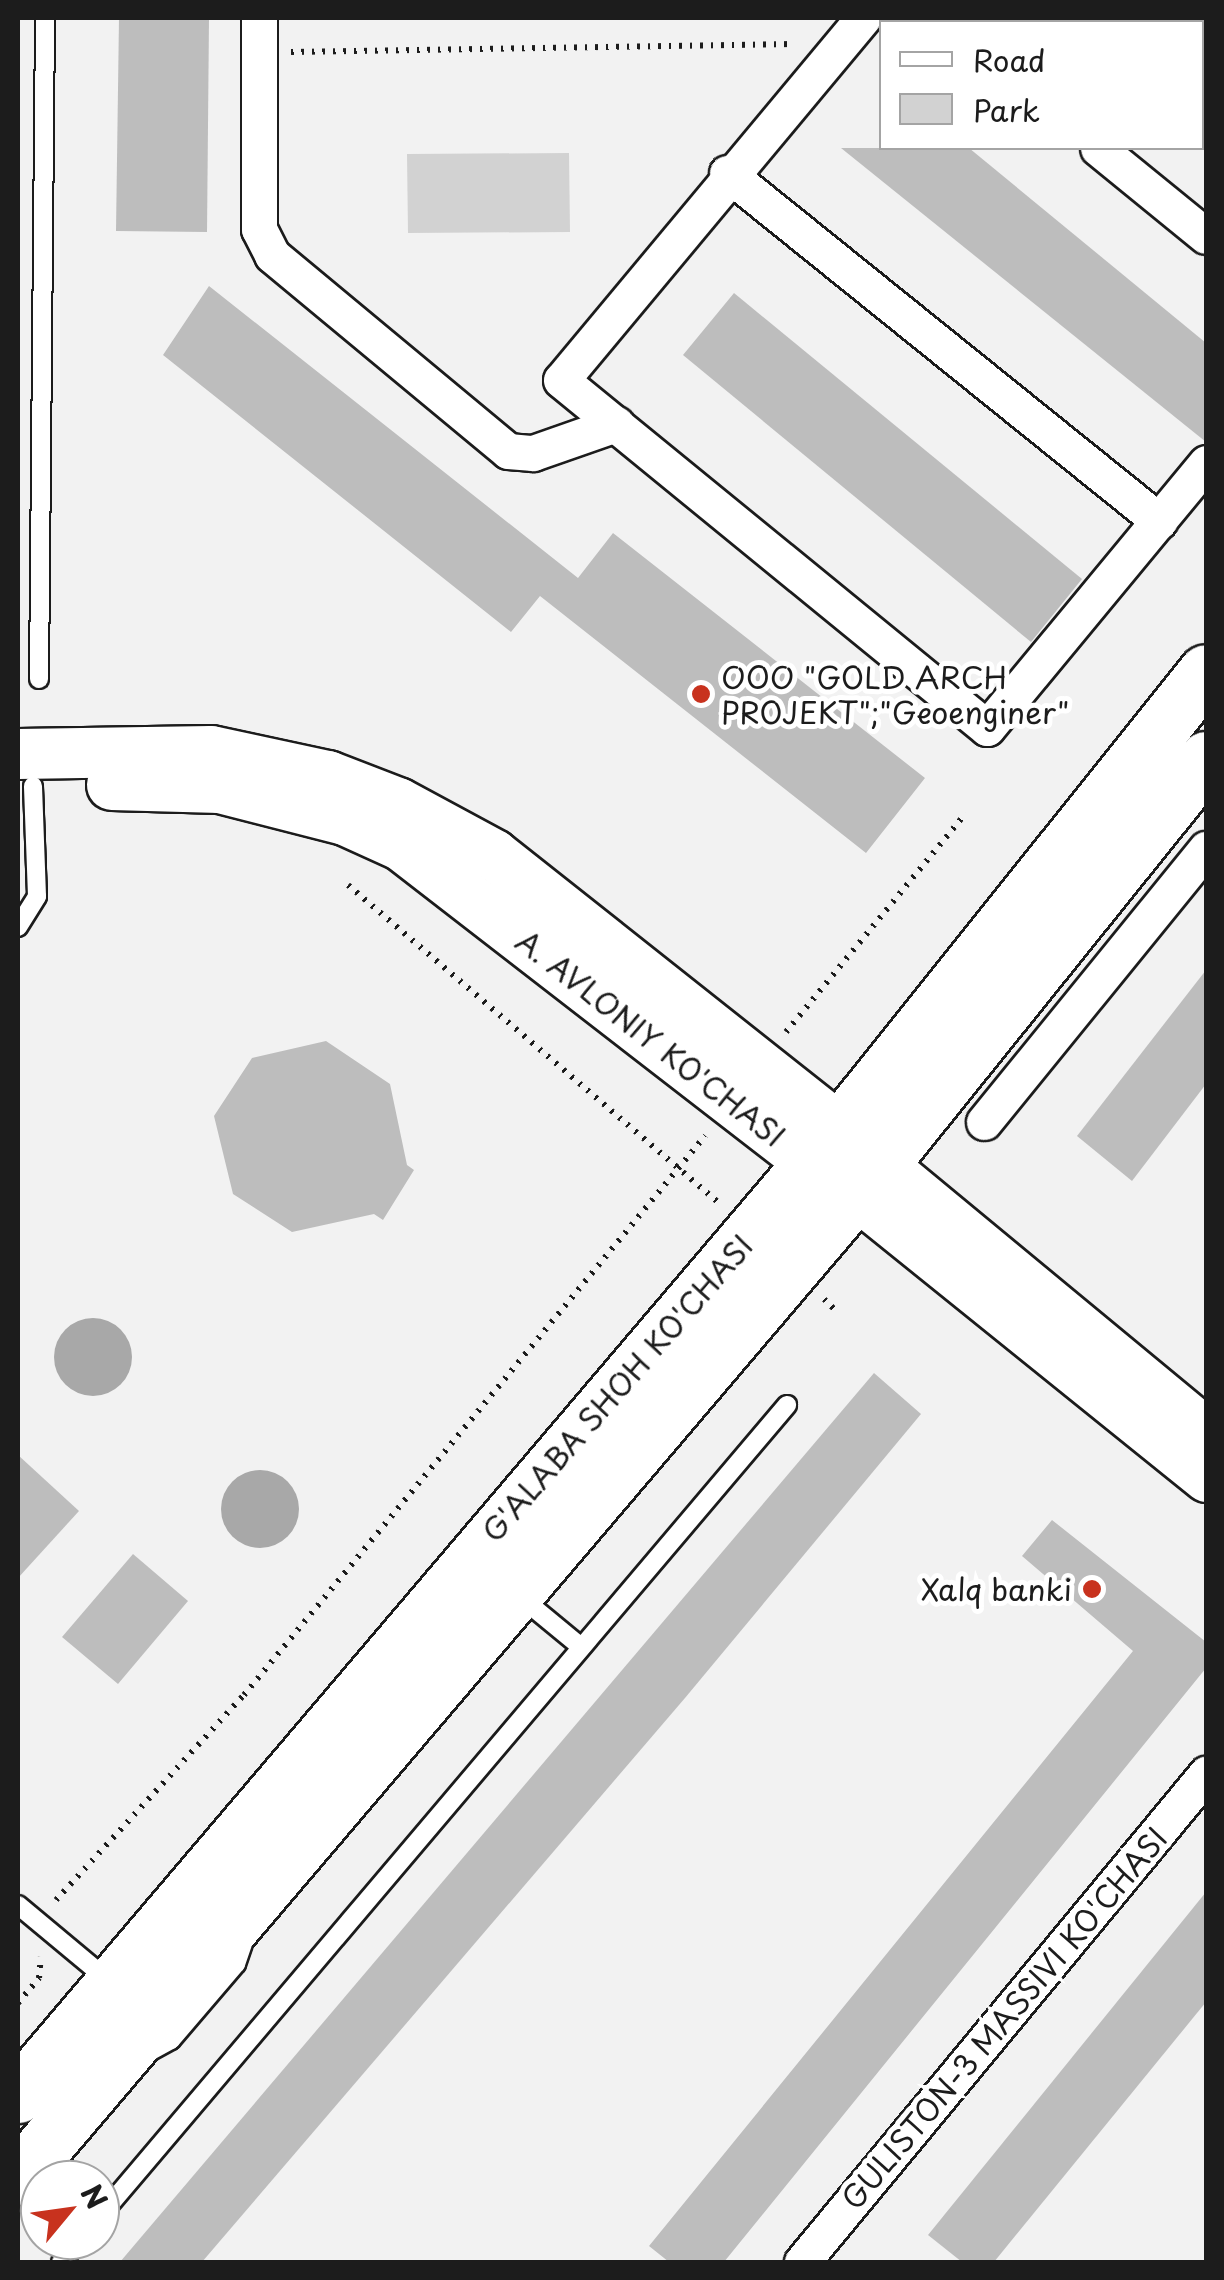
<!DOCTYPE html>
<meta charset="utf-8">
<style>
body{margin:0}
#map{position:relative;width:1224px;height:2280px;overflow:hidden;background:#f2f2f2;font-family:"Playpen Sans",sans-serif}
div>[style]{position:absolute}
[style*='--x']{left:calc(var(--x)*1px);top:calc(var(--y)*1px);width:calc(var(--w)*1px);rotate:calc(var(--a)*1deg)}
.green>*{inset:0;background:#d2d2d2}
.water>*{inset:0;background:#a8a8a8}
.round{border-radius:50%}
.building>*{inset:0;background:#bdbdbd}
.path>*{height:6px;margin-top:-3px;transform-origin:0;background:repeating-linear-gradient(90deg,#1c1c1c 0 2.5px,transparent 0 10.5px)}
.roads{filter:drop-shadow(2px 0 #1c1c1c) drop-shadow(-2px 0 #1c1c1c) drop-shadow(0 2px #1c1c1c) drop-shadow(0 -2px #1c1c1c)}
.service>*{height:18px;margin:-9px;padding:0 9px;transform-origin:9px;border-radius:9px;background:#fff}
.minor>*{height:35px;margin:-17.5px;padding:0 17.5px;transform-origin:17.5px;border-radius:17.5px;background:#fff}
.tertiary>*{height:45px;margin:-22.5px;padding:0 22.5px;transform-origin:22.5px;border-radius:22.5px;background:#fff}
.secondary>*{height:50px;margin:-25px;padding:0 25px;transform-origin:25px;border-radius:25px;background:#fff}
.primary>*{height:55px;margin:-27.5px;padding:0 27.5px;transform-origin:27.5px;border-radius:27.5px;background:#fff}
.dots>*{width:28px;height:28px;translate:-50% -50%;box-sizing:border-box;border:5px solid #fff;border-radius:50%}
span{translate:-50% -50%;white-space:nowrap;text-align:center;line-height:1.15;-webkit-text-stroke:10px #fff;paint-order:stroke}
.poi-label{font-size:30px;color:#1c1c1c}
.left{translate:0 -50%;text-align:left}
.right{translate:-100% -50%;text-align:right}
.street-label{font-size:30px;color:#1c1c1c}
.frame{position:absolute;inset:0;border:20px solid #1c1c1c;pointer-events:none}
.legend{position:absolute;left:879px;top:20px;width:325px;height:130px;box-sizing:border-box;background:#fff;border:2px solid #a4a4a4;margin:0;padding:12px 18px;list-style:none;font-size:30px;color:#1c1c1c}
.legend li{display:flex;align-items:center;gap:20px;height:50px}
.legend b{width:50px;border:2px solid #a4a4a4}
.north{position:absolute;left:20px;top:2160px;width:100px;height:100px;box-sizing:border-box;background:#fff;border:2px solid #a4a4a4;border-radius:50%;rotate:61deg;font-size:28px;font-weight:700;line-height:40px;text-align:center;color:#1c1c1c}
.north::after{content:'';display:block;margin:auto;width:35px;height:45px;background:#c8321e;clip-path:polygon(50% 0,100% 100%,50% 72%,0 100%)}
</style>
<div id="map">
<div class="green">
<div style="clip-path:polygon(569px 153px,570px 232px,408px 233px,407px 154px)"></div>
</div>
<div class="water">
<div class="round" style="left:54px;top:1318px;width:78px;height:78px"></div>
<div class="round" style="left:221px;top:1470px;width:78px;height:78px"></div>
</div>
<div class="building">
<div style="clip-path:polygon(119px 18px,209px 18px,207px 232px,116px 231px)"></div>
<div style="clip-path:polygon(841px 148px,969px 148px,1206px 343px,1206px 442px)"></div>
<div style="clip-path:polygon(209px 286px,578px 578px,613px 533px,925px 778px,866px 853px,540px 596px,511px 632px,163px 355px)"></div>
<div style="clip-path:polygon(734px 293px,1082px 579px,1031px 642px,683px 355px)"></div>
<div style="clip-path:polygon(1206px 970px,1206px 1084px,1132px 1181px,1077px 1136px)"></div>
<div style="clip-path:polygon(326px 1041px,390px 1084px,407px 1165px,414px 1170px,383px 1220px,374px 1214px,292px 1232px,233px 1194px,214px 1116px,252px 1058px)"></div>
<div style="clip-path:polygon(874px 1373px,921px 1414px,685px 1698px,202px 2262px,120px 2262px)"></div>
<div style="clip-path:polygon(18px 1455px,79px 1511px,18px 1578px)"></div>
<div style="clip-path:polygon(1052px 1520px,1206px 1642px,1206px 1668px,724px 2262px,669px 2262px,649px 2246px,1133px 1651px,1022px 1556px)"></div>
<div style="clip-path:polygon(133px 1554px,188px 1601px,118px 1684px,62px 1637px)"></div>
<div style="clip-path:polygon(1206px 1892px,1206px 2002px,994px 2262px,962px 2262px,928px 2235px)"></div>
</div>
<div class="path">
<div style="--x:291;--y:52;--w:503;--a:-0.91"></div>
<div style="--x:348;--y:885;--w:489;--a:40.6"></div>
<div style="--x:786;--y:1032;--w:283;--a:-50.6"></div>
<div style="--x:824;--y:1299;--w:18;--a:45"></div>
<div style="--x:56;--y:1900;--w:278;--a:-47.5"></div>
<div style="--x:244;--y:1695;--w:725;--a:-50.49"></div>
<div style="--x:18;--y:2003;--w:33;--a:-50"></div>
<div style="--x:39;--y:1978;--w:21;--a:-85"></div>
</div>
<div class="roads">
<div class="service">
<div style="--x:39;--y:679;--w:661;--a:-89.48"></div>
<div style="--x:18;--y:927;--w:36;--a:-58"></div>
<div style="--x:37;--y:896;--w:110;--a:-92.1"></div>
<div style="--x:518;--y:1595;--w:82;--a:39.5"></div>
<div style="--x:18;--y:1905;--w:117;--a:39.8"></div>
<div style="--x:151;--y:2051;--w:23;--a:-29"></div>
<div style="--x:171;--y:2040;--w:100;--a:-49.5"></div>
<div style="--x:236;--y:1964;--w:21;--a:-71"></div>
<div style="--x:100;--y:2216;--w:1063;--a:-49.73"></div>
<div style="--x:61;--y:2262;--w:29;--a:-49"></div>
</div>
<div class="minor">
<div style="--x:259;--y:18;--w:211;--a:90"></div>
<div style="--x:259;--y:229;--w:29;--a:63"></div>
<div style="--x:272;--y:255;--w:307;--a:39.7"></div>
<div style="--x:508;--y:451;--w:25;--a:5"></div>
<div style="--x:533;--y:453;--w:88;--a:-19.3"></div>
<div style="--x:863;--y:18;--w:471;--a:129.8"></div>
<div style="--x:561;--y:380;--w:550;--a:39.25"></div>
<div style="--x:987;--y:728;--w:344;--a:-50.4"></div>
<div style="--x:939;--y:18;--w:7;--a:34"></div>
<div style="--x:1098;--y:148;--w:139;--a:39.2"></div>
<div style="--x:727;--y:173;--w:555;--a:38.85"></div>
<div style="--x:984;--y:1122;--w:352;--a:-50.9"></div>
<div style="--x:802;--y:2262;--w:634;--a:-50.38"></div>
</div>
<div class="tertiary">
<div style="--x:882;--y:1162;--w:420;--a:39.6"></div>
<div style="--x:854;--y:1195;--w:452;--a:38.9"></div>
</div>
<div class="secondary">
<div style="--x:18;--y:754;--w:193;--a:-0.9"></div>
<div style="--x:211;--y:751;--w:120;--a:12.1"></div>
<div style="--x:328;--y:776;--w:75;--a:21.1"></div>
<div style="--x:398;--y:803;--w:109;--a:28.4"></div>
<div style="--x:494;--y:855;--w:480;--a:38.4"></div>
<div style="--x:112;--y:785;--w:108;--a:1.6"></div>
<div style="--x:220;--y:788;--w:129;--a:14.4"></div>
<div style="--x:345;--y:820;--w:63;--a:24.5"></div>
<div style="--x:402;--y:846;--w:555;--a:37.76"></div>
</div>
<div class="primary">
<div style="--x:18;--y:2095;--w:1268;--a:-49.6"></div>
<div style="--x:840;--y:1129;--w:585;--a:-51.31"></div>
<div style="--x:18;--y:2177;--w:1333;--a:-49.59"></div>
<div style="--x:882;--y:1162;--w:517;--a:-51.2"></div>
</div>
</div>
<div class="dots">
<div style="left:701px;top:694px;background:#c8321e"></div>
<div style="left:1092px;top:1589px;background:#c8321e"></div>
</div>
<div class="poi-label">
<span class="left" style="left:721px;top:694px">ООО "GOLD ARCH<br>PROJEKT";"Geoenginer"</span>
<span class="right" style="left:1072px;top:1589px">Xalq banki</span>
</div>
<div class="street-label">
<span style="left:651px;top:1038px;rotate:38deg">A. AVLONIY KO'CHASI</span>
<span style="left:617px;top:1388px;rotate:-49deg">G'ALABA SHOH KO'CHASI</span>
<span style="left:1004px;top:2018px;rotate:-50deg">GULISTON-3 MASSIVI KO'CHASI</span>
</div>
<div class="frame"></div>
<ul class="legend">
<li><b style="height:12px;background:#fff"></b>Road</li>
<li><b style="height:28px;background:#d2d2d2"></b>Park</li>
</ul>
<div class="north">N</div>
</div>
